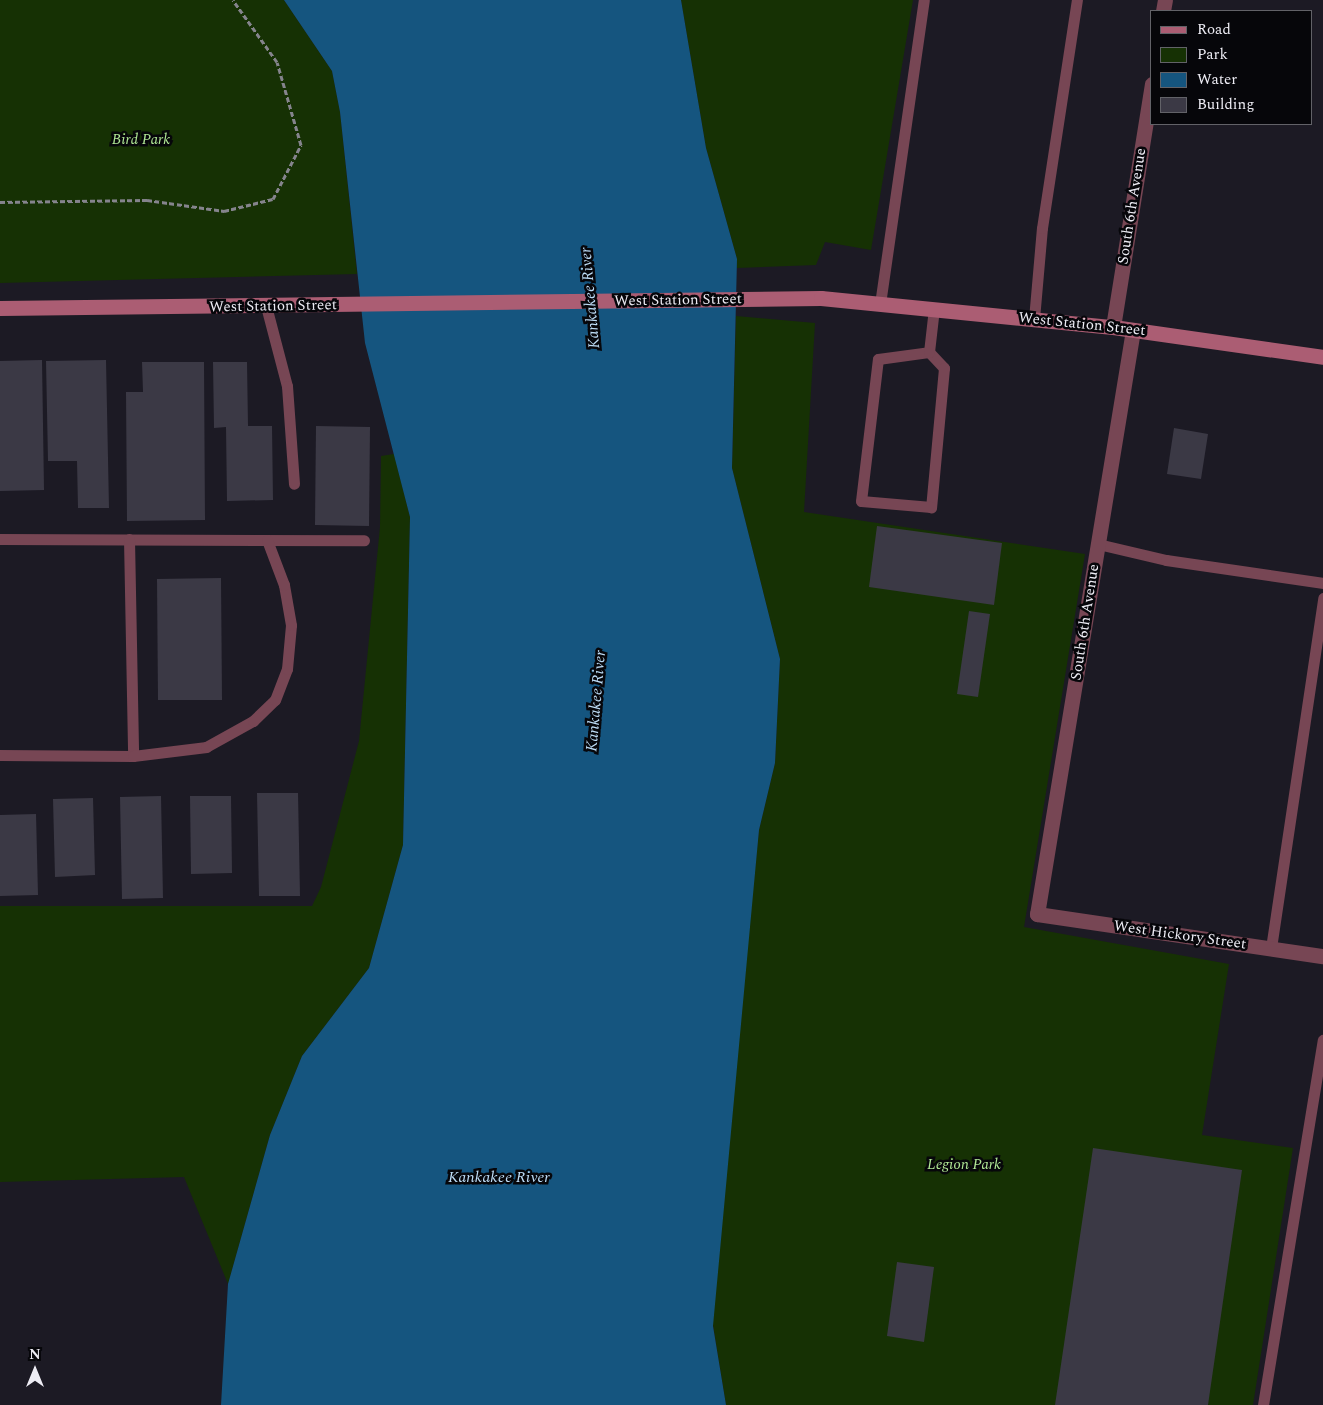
<!DOCTYPE html>
<style>
body{margin:0}
#map{position:relative;width:1323px;height:1405px;overflow:hidden;background:#1c1a24;font-family:Spectral,serif}
div>[style]{position:absolute}
[style*='--x']{left:calc(var(--x)*1px);top:calc(var(--y)*1px);width:calc(var(--w)*1px);rotate:calc(var(--a)*1deg)}
.green>*{inset:0;background:#163104}
.water>*{inset:0;background:#15557f}
.building>*{inset:0;background:#3b3945}
.path>*{height:3px;margin-top:-1.5px;transform-origin:0;background:repeating-linear-gradient(90deg,#85848d 0 5px,transparent 0 7.5px)}
.lane>*{height:11px;margin:-5.5px;padding:0 5.5px;transform-origin:5.5px;border-radius:5.5px;background:#774654}
.street>*{height:15px;margin:-7.5px;padding:0 7.5px;transform-origin:7.5px;border-radius:7.5px;background:#774654}
.secondary>*{height:15px;margin:-7.5px;padding:0 7.5px;transform-origin:7.5px;border-radius:7.5px;background:#ab5d73}
span{translate:-50% -50%;white-space:nowrap;text-align:center;line-height:1.15;-webkit-text-stroke:5px #06060a;paint-order:stroke}
.park-label{font-size:15px;color:#b0e795;font-style:italic}
.street-label{font-size:15px;color:#edecf4}
.water-label{font-size:16px;color:#bddcf6;font-style:italic}
.legend{position:absolute;left:1150px;top:10px;width:162px;height:115px;box-sizing:border-box;background:#06060a;border:1px solid #626268;margin:0;padding:6px 9px;list-style:none;font-size:15px;color:#edecf4}
.legend li{display:flex;align-items:center;gap:10px;height:25px}
.legend b{width:25px;border:1px solid #626268}
.north{position:absolute;left:10px;top:1345px;width:50px;height:50px;-webkit-text-stroke:4px #06060a;paint-order:stroke;rotate:0deg;font-size:14px;font-weight:700;line-height:20px;text-align:center;color:#edecf4}
.north::after{content:'';display:block;margin:auto;width:18px;height:22px;background:#edecf4;clip-path:polygon(50% 0,100% 100%,50% 72%,0 100%)}
</style>
<div id="map">
<div class="green">
<div style="clip-path:polygon(0 0,284px 0,332px 71px,340px 112px,357px 274px,0 283px)"></div>
<div style="clip-path:polygon(681px 0,913px 0,871px 250px,825px 242px,816px 265px,737px 268px,737px 259px,706px 148px)"></div>
<div style="clip-path:polygon(736px 316px,815px 323px,804px 512px,1085px 554px,1024px 927px,1229px 964px,1202px 1135px,1293px 1148px,1253px 1405px,726px 1405px,710px 1306px,759px 830px,775px 763px,780px 659px,732px 468px)"></div>
<div style="clip-path:polygon(394px 454px,410px 517px,403px 845px,369px 968px,302px 1056px,270px 1135px,228px 1284px,184px 1177px,0 1182px,0 906px,312px 906px,321px 887px,359px 741px,380px 527px,381px 456px)"></div>
</div>
<div class="water">
<div style="clip-path:polygon(284px 0,681px 0,706px 148px,737px 259px,732px 468px,780px 659px,775px 763px,759px 830px,713px 1326px,726px 1405px,221px 1405px,228px 1284px,270px 1135px,302px 1056px,369px 968px,403px 845px,410px 517px,365px 343px,340px 112px,332px 71px)"></div>
</div>
<div class="building">
<div style="clip-path:polygon(42px 360px,44px 490px,0 491px,0 361px)"></div>
<div style="clip-path:polygon(106px 360px,109px 508px,78px 508px,77px 461px,48px 461px,46px 361px)"></div>
<div style="clip-path:polygon(142px 362px,204px 362px,205px 520px,127px 521px,126px 392px,143px 392px)"></div>
<div style="clip-path:polygon(213px 362px,247px 362px,248px 426px,272px 426px,273px 500px,227px 501px,226px 427px,214px 428px)"></div>
<div style="clip-path:polygon(316px 426px,370px 427px,369px 526px,315px 525px)"></div>
<div style="clip-path:polygon(1174px 428px,1208px 434px,1201px 479px,1167px 474px)"></div>
<div style="clip-path:polygon(877px 526px,1002px 543px,994px 605px,869px 587px)"></div>
<div style="clip-path:polygon(221px 578px,222px 700px,158px 700px,157px 579px)"></div>
<div style="clip-path:polygon(969px 611px,990px 614px,978px 697px,957px 694px)"></div>
<div style="clip-path:polygon(257px 793px,298px 793px,300px 896px,259px 896px)"></div>
<div style="clip-path:polygon(161px 796px,163px 898px,122px 899px,120px 797px)"></div>
<div style="clip-path:polygon(190px 796px,231px 796px,232px 873px,191px 874px)"></div>
<div style="clip-path:polygon(93px 798px,95px 875px,55px 877px,53px 799px)"></div>
<div style="clip-path:polygon(36px 814px,38px 895px,0 896px,0 815px)"></div>
<div style="clip-path:polygon(1093px 1148px,1242px 1170px,1208px 1405px,1055px 1405px)"></div>
<div style="clip-path:polygon(897px 1262px,934px 1267px,924px 1342px,887px 1336px)"></div>
</div>
<div class="path">
<div style="--x:0;--y:202;--w:147;--a:-0.8"></div>
<div style="--x:147;--y:200;--w:78;--a:8.1"></div>
<div style="--x:224;--y:211;--w:50;--a:-13.8"></div>
<div style="--x:273;--y:199;--w:61;--a:-62.6"></div>
<div style="--x:301;--y:145;--w:86;--a:-106.1"></div>
<div style="--x:277;--y:62;--w:76;--a:-125.4"></div>
</div>
<div class="lane">
<div style="--x:880;--y:304;--w:307;--a:-81.8"></div>
<div style="--x:266;--y:306;--w:83;--a:75.3"></div>
<div style="--x:287;--y:386;--w:98;--a:85.9"></div>
<div style="--x:1034;--y:319;--w:91;--a:-85"></div>
<div style="--x:1042;--y:228;--w:231;--a:-81.3"></div>
<div style="--x:929;--y:352;--w:22;--a:47"></div>
<div style="--x:944;--y:368;--w:140;--a:95.3"></div>
<div style="--x:931;--y:507;--w:70;--a:-175.1"></div>
<div style="--x:861;--y:501;--w:143;--a:-83.2"></div>
<div style="--x:878;--y:359;--w:51;--a:-7.8"></div>
<div style="--x:929;--y:352;--w:44;--a:-83.5"></div>
<div style="--x:0;--y:539;--w:364;--a:0.2"></div>
<div style="--x:129;--y:539;--w:217;--a:88.9"></div>
<div style="--x:1098;--y:544;--w:70;--a:13.2"></div>
<div style="--x:1166;--y:560;--w:159;--a:8.3"></div>
<div style="--x:0;--y:755;--w:133;--a:0.4"></div>
<div style="--x:133;--y:756;--w:74;--a:-7"></div>
<div style="--x:206;--y:747;--w:54;--a:-29"></div>
<div style="--x:253;--y:721;--w:30;--a:-44"></div>
<div style="--x:275;--y:700;--w:33;--a:-69"></div>
<div style="--x:287;--y:669;--w:44;--a:-84.8"></div>
<div style="--x:291;--y:625;--w:41;--a:-99.9"></div>
<div style="--x:284;--y:585;--w:48;--a:-110.7"></div>
<div style="--x:1271;--y:948;--w:354;--a:-81.5"></div>
<div style="--x:1263;--y:1405;--w:370;--a:-80.7"></div>
</div>
<div class="street">
<div style="--x:1163;--y:11;--w:11;--a:-80"></div>
<div style="--x:1113;--y:327;--w:246;--a:-80.9"></div>
<div style="--x:1133;--y:330;--w:592;--a:99.33"></div>
<div style="--x:1037;--y:914;--w:289;--a:8.4"></div>
</div>
<div class="secondary">
<div style="--x:0;--y:308;--w:821;--a:-0.7"></div>
<div style="--x:821;--y:298;--w:293;--a:5.7"></div>
<div style="--x:1113;--y:327;--w:212;--a:8.1"></div>
</div>
<div class="park-label">
<span style="left:141px;top:140px">Bird Park</span>
<span style="left:964px;top:1165px">Legion Park</span>
</div>
<div class="street-label">
<span style="left:1132px;top:206px;rotate:-81deg">South 6th Avenue</span>
<span style="left:678px;top:300px;rotate:-1deg">West Station Street</span>
<span style="left:273px;top:306px;rotate:-1deg">West Station Street</span>
<span style="left:1082px;top:324px;rotate:6deg">West Station Street</span>
<span style="left:1085px;top:622px;rotate:-81deg">South 6th Avenue</span>
<span style="left:1180px;top:935px;rotate:8deg">West Hickory Street</span>
</div>
<div class="water-label">
<span style="left:590px;top:298px;rotate:-95deg">Kankakee River</span>
<span style="left:596px;top:701px;rotate:-85deg">Kankakee River</span>
<span style="left:499px;top:1177px">Kankakee River</span>
</div>
<ul class="legend">
<li><b style="height:6px;background:#ab5d73"></b>Road</li>
<li><b style="height:14px;background:#163104"></b>Park</li>
<li><b style="height:14px;background:#15557f"></b>Water</li>
<li><b style="height:14px;background:#3b3945"></b>Building</li>
</ul>
<div class="north">N</div>
</div>
